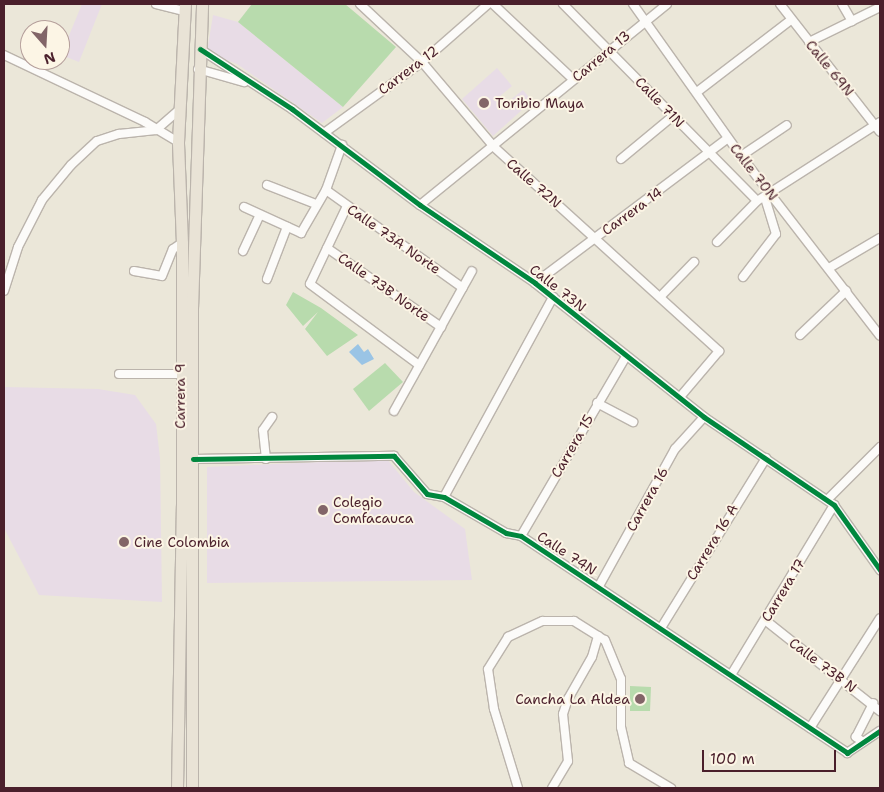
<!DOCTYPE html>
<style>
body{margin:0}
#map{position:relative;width:884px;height:792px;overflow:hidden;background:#ebe7d9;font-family:"Shantell Sans",sans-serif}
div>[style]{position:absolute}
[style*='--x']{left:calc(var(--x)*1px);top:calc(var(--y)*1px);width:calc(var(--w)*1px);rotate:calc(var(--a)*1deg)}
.built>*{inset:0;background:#e8dce6}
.green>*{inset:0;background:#b8dbad}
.water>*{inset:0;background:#9ac4e5}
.roads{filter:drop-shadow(1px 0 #bbb4ac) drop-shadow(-1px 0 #bbb4ac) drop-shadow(0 1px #bbb4ac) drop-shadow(0 -1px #bbb4ac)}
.street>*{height:8px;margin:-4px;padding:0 4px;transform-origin:4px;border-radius:4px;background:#fcfbf9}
.primary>*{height:11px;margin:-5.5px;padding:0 5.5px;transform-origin:5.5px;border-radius:5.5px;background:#e9e3d6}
.cycleway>*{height:5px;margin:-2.5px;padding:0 2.5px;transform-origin:2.5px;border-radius:2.5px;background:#00873e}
.dots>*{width:14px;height:14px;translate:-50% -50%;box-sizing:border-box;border:2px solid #fcf5e5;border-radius:50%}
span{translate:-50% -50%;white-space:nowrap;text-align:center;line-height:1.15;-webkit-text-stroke:4px #fcf5e5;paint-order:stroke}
.street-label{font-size:14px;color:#4a1f2b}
.poi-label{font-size:14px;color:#4a1f2b}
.left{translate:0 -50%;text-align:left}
.right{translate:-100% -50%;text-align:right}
.frame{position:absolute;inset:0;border:5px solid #4a1f2b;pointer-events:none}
.north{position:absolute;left:20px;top:20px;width:50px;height:50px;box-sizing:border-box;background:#fcf5e5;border:1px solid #b59f9b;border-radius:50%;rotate:161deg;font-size:14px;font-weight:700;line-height:20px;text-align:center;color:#4a1f2b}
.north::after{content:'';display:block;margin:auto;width:18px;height:22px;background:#826568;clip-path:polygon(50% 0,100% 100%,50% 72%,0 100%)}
.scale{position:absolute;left:702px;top:750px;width:134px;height:22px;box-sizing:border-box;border:2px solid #4a1f2b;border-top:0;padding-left:6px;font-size:15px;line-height:18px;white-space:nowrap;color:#4a1f2b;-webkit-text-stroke:4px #fcf5e5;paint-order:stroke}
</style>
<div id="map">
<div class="built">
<div style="clip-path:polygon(82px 4px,102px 4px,79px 62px,61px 55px)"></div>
<div style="clip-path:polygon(213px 15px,238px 22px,343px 107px,322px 123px,237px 64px,207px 52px)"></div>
<div style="clip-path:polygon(497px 68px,512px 86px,499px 97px,505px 104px,523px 90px,532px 101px,493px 136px,462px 99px)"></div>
<div style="clip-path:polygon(4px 387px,98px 389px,135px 395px,156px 424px,160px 458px,162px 602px,39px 595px,4px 528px)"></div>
<div style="clip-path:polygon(387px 459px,414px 492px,465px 529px,472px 580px,207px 583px,207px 467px)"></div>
</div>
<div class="green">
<div style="clip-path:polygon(252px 4px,345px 4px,396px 47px,343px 107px,238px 22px)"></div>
<div style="clip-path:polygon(293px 292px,321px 308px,358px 335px,327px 356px,305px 329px,318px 312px,303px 326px,286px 305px)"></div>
<div style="clip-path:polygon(385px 363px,403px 382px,369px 411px,353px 389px)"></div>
<div style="clip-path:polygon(630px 686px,651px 687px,650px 711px,630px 711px)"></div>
</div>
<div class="water">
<div style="clip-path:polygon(358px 344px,364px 352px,368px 349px,374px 359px,362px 365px,349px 352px)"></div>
</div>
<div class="roads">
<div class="street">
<div style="--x:156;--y:4;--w:30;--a:14"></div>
<div style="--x:360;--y:4;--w:85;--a:43.1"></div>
<div style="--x:422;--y:62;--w:111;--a:49.7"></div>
<div style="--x:494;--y:147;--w:304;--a:42.2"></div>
<div style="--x:719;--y:351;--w:60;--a:130.3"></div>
<div style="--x:493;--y:4;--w:110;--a:43.2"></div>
<div style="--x:563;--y:4;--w:276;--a:45.4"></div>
<div style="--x:633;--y:4;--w:186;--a:54.6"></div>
<div style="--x:741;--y:156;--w:227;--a:52.3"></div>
<div style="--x:780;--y:4;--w:162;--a:52"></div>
<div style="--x:842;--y:4;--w:20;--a:60"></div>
<div style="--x:809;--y:42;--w:79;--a:-26.2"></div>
<div style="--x:200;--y:49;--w:110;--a:33.1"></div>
<div style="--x:292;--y:109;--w:160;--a:36.9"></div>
<div style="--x:420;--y:205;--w:139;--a:34.1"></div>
<div style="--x:535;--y:283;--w:216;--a:38.4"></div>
<div style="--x:704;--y:417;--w:157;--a:34.1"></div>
<div style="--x:834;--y:505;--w:80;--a:54.7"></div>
<div style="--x:4;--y:55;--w:156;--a:25.4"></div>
<div style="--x:145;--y:122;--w:39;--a:31"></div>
<div style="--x:198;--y:69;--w:48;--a:15.8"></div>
<div style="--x:697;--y:92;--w:118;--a:-37.5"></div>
<div style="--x:324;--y:133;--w:121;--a:-35.9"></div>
<div style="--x:422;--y:62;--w:88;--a:-41.3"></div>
<div style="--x:741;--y:156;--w:55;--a:-34"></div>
<div style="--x:621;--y:159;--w:67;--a:-39.6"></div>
<div style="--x:267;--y:185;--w:53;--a:21.2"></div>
<div style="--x:326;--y:190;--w:168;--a:35.6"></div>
<div style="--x:757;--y:201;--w:146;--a:-32.7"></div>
<div style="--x:420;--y:205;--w:318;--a:-39.1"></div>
<div style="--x:347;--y:206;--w:86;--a:115.4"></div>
<div style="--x:310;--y:284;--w:136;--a:36.6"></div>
<div style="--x:244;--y:207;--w:63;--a:24.5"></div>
<div style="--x:301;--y:233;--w:50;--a:-59.8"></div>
<div style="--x:326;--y:190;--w:48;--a:-70.4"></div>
<div style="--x:717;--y:242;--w:57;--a:-45.7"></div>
<div style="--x:327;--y:248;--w:139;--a:34.7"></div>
<div style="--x:243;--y:251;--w:38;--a:-65"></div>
<div style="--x:829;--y:268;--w:59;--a:-30.5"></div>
<div style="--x:134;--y:271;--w:28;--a:10"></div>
<div style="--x:162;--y:276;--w:29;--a:-68"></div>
<div style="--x:173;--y:249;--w:11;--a:-34"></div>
<div style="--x:743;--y:277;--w:54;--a:-52.5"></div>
<div style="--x:776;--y:234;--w:38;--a:-107"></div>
<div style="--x:267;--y:279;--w:56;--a:-69"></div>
<div style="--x:535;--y:283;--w:241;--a:-36.9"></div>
<div style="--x:4;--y:291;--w:46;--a:-72.3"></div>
<div style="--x:18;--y:247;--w:53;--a:-62.9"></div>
<div style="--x:42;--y:200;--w:45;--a:-50.4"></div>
<div style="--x:71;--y:165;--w:35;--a:-43"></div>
<div style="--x:97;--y:141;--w:23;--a:-18"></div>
<div style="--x:119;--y:134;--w:37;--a:-6"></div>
<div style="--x:156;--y:130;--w:30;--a:-41"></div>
<div style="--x:660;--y:297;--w:49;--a:-45.8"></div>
<div style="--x:800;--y:335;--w:64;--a:-43.7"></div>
<div style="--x:119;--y:374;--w:61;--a:0"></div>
<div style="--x:597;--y:403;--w:41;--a:27.8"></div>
<div style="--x:394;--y:411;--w:160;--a:-60.9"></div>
<div style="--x:193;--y:459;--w:201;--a:-0.9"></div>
<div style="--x:394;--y:456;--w:50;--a:49"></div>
<div style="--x:427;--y:494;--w:17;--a:10"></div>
<div style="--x:444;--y:497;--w:72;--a:30.1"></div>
<div style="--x:506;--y:533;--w:15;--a:11"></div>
<div style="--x:521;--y:536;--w:392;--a:33.6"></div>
<div style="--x:847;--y:753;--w:40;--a:-34"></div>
<div style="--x:266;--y:459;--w:29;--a:-96"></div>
<div style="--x:263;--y:430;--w:16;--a:-55"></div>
<div style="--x:444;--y:497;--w:228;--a:-61.4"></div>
<div style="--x:827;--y:500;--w:75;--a:-45"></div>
<div style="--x:521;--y:536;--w:208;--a:-59.7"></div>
<div style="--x:599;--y:586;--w:157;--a:-61"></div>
<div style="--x:675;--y:449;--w:43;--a:-47.8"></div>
<div style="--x:765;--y:620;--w:147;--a:38.4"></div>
<div style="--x:661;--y:628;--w:200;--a:-58.3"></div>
<div style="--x:731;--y:675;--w:199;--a:-58.8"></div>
<div style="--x:810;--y:728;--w:130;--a:-57.5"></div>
<div style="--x:863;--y:742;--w:9;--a:-144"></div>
<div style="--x:856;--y:737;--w:38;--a:-63"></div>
<div style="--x:518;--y:788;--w:83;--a:-106.9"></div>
<div style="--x:494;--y:709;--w:40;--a:-98.5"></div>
<div style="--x:488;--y:669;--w:38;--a:-58"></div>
<div style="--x:508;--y:637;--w:38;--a:-25"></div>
<div style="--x:543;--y:621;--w:31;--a:0"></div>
<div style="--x:574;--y:621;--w:36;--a:32"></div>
<div style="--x:605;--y:640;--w:42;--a:67.7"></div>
<div style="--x:621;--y:679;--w:48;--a:90"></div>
<div style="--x:621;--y:727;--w:37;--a:77"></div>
<div style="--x:629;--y:763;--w:49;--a:30.8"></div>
<div style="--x:552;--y:788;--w:31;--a:-59"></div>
<div style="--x:568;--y:761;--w:47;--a:-96.1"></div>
<div style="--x:563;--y:714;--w:16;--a:-72"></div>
<div style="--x:568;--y:699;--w:48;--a:-60.3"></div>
<div style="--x:592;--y:657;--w:22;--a:-74"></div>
</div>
<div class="primary">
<div style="--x:177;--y:788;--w:283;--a:-89"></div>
<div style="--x:182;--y:505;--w:262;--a:-90"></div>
<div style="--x:182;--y:243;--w:101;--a:-92.3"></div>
<div style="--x:178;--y:142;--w:138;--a:-87.1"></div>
<div style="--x:192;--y:788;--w:480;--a:-90"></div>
<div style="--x:192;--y:308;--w:304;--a:-88.1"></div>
</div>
</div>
<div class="cycleway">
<div style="--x:200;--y:49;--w:110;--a:33.1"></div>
<div style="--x:292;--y:109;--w:160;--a:36.9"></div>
<div style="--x:420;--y:205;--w:139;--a:34.1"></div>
<div style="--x:535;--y:283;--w:216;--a:38.4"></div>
<div style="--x:704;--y:417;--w:157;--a:34.1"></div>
<div style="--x:834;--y:505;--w:80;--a:54.7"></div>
<div style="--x:193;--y:459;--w:201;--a:-0.9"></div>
<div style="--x:394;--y:456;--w:50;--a:49"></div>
<div style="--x:427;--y:494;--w:17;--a:10"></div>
<div style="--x:444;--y:497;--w:72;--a:30.1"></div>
<div style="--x:506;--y:533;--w:15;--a:11"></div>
<div style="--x:521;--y:536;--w:392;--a:33.6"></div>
<div style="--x:847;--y:753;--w:40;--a:-34"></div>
</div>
<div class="dots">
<div style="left:484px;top:103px;background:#826568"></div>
<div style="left:323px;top:510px;background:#826568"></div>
<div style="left:124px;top:542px;background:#826568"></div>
<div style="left:640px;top:699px;background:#826568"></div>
</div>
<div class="street-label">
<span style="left:601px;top:56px;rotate:-40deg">Carrera 13</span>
<span style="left:830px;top:68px;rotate:51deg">Calle 69N</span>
<span style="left:408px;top:70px;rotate:-37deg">Carrera 12</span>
<span style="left:660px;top:102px;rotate:46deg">Calle 71N</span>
<span style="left:754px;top:172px;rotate:52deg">Calle 70N</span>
<span style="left:534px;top:183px;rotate:41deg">Calle 72N</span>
<span style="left:632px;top:211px;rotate:-36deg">Carrera 14</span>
<span style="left:394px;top:239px;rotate:35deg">Calle 73A Norte</span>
<span style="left:384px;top:287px;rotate:35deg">Calle 73B Norte</span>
<span style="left:558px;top:288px;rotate:38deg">Calle 73N</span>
<span style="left:180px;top:396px;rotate:-90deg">Carrera 9</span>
<span style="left:572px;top:446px;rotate:-60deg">Carrera 15</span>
<span style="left:647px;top:499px;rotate:-61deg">Carrera 16</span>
<span style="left:712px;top:542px;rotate:-59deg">Carrera 16 A</span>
<span style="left:567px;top:553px;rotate:33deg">Calle 74N</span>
<span style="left:783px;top:590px;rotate:-59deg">Carrera 17</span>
<span style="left:823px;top:665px;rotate:37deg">Calle 73B N</span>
</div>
<div class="poi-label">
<span class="left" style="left:495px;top:103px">Toribio Maya</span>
<span class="left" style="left:333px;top:510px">Colegio<br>Comfacauca</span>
<span class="left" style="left:134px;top:542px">Cine Colombia</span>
<span class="right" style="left:630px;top:699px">Cancha La Aldea</span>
</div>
<div class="frame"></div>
<div class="north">N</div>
<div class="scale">100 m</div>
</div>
